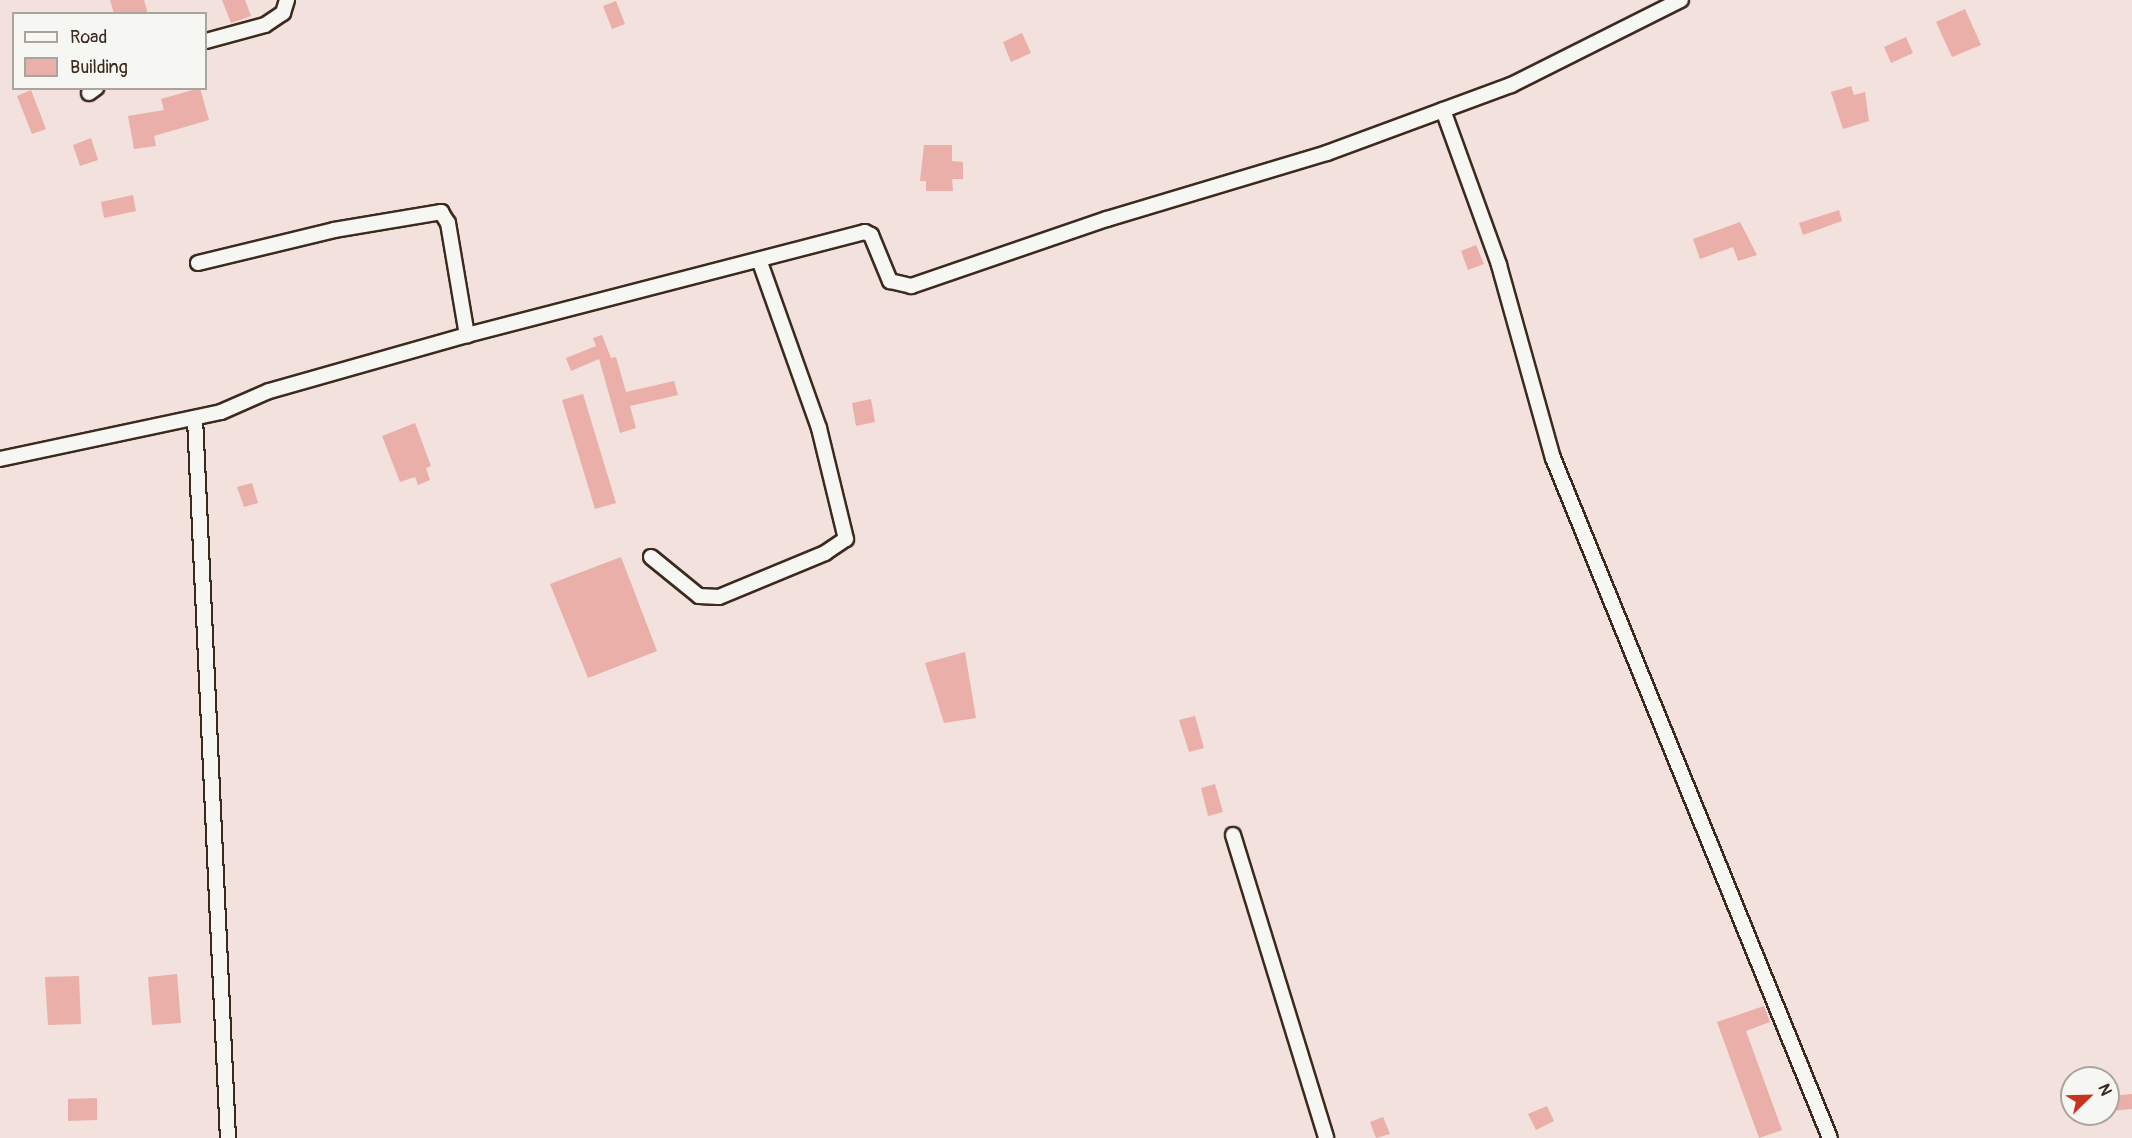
<!DOCTYPE html>
<style>
body{margin:0}
#map{position:relative;width:2132px;height:1138px;overflow:hidden;background:#f2e1dc;font-family:Pangolin,sans-serif}
div>[style]{position:absolute}
[style*='--x']{left:calc(var(--x)*1px);top:calc(var(--y)*1px);width:calc(var(--w)*1px);rotate:calc(var(--a)*1deg)}
.building>*{inset:0;background:#eaafa8}
.roads{filter:drop-shadow(2px 0 #3b2a1e) drop-shadow(-2px 0 #3b2a1e) drop-shadow(0 2px #3b2a1e) drop-shadow(0 -2px #3b2a1e)}
.minor>*{height:14px;margin:-7px;padding:0 7px;transform-origin:7px;border-radius:7px;background:#f6f6f2}
span{translate:-50% -50%;white-space:nowrap;text-align:center;line-height:1.15;-webkit-text-stroke:4.5px #f6f6f2;paint-order:stroke}
.legend{position:absolute;left:12px;top:12px;width:195px;height:78px;box-sizing:border-box;background:#f6f6f2;border:2px solid #aba49d;margin:0;padding:8px 10px;list-style:none;font-size:18px;color:#3b2a1e}
.legend li{display:flex;align-items:center;gap:12px;height:30px}
.legend b{width:30px;border:2px solid #aba49d}
.north{position:absolute;left:2060px;top:1066px;width:60px;height:60px;box-sizing:border-box;background:#f6f6f2;border:2px solid #aba49d;border-radius:50%;rotate:67deg;font-size:16px;font-weight:700;line-height:24px;text-align:center;color:#3b2a1e}
.north::after{content:'';display:block;margin:auto;width:21px;height:27px;background:#c8321e;clip-path:polygon(50% 0,100% 100%,50% 72%,0 100%)}
</style>
<div id="map">
<div class="building">
<div style="clip-path:polygon(110px 0,144px 0,148px 14px,114px 14px)"></div>
<div style="clip-path:polygon(222px 0,245px 0,251px 16px,231px 23px)"></div>
<div style="clip-path:polygon(616px 1px,625px 24px,612px 29px,603px 6px)"></div>
<div style="clip-path:polygon(1965px 9px,1981px 45px,1952px 57px,1936px 22px)"></div>
<div style="clip-path:polygon(1022px 33px,1031px 53px,1011px 62px,1003px 42px)"></div>
<div style="clip-path:polygon(1906px 37px,1913px 53px,1891px 63px,1884px 47px)"></div>
<div style="clip-path:polygon(1851px 86px,1854px 95px,1865px 92px,1869px 121px,1843px 129px,1831px 92px)"></div>
<div style="clip-path:polygon(200px 88px,209px 120px,154px 136px,156px 146px,134px 149px,128px 116px,164px 110px,161px 99px)"></div>
<div style="clip-path:polygon(31px 90px,46px 129px,32px 134px,17px 96px)"></div>
<div style="clip-path:polygon(91px 138px,98px 160px,80px 166px,73px 145px)"></div>
<div style="clip-path:polygon(924px 145px,952px 145px,952px 161px,963px 162px,963px 179px,952px 179px,953px 191px,926px 191px,926px 181px,920px 181px)"></div>
<div style="clip-path:polygon(133px 195px,136px 211px,104px 218px,101px 202px)"></div>
<div style="clip-path:polygon(1839px 210px,1842px 221px,1803px 235px,1799px 223px)"></div>
<div style="clip-path:polygon(1740px 222px,1757px 255px,1738px 261px,1733px 247px,1700px 259px,1693px 239px)"></div>
<div style="clip-path:polygon(1476px 245px,1484px 264px,1468px 270px,1461px 251px)"></div>
<div style="clip-path:polygon(602px 335px,611px 358px,616px 357px,626px 392px,674px 381px,678px 395px,630px 406px,636px 428px,620px 433px,599px 359px,571px 371px,566px 358px,596px 346px,593px 338px)"></div>
<div style="clip-path:polygon(583px 394px,616px 503px,595px 509px,562px 400px)"></div>
<div style="clip-path:polygon(871px 399px,875px 422px,856px 426px,852px 403px)"></div>
<div style="clip-path:polygon(415px 423px,431px 466px,426px 468px,430px 480px,418px 485px,415px 477px,400px 482px,382px 436px)"></div>
<div style="clip-path:polygon(252px 483px,258px 503px,244px 507px,237px 487px)"></div>
<div style="clip-path:polygon(621px 557px,657px 651px,588px 678px,550px 584px)"></div>
<div style="clip-path:polygon(965px 652px,976px 718px,944px 723px,925px 663px)"></div>
<div style="clip-path:polygon(1195px 716px,1204px 748px,1189px 752px,1179px 720px)"></div>
<div style="clip-path:polygon(1215px 784px,1223px 812px,1208px 816px,1201px 788px)"></div>
<div style="clip-path:polygon(177px 974px,181px 1023px,152px 1025px,148px 977px)"></div>
<div style="clip-path:polygon(79px 976px,81px 1024px,48px 1025px,45px 977px)"></div>
<div style="clip-path:polygon(1764px 1006px,1770px 1022px,1746px 1031px,1782px 1130px,1759px 1138px,1717px 1022px)"></div>
<div style="clip-path:polygon(2132px 1094px,2132px 1109px,2111px 1111px,2110px 1096px)"></div>
<div style="clip-path:polygon(97px 1098px,97px 1120px,68px 1121px,68px 1099px)"></div>
<div style="clip-path:polygon(1547px 1106px,1554px 1121px,1536px 1130px,1528px 1114px)"></div>
<div style="clip-path:polygon(1383px 1117px,1390px 1134px,1376px 1138px,1370px 1122px)"></div>
</div>
<div class="roads">
<div class="minor">
<div style="--x:206;--y:41;--w:61;--a:-15.2"></div>
<div style="--x:265;--y:25;--w:22;--a:-34"></div>
<div style="--x:283;--y:13;--w:14;--a:-73"></div>
<div style="--x:89;--y:93;--w:9;--a:-36"></div>
<div style="--x:1443;--y:110;--w:165;--a:70.1"></div>
<div style="--x:1499;--y:265;--w:200;--a:74.4"></div>
<div style="--x:1553;--y:458;--w:734;--a:67.84"></div>
<div style="--x:198;--y:263;--w:140;--a:-13.6"></div>
<div style="--x:334;--y:230;--w:109;--a:-9.5"></div>
<div style="--x:441;--y:212;--w:13;--a:58"></div>
<div style="--x:448;--y:223;--w:114;--a:80.4"></div>
<div style="--x:195;--y:418;--w:721;--a:87.38"></div>
<div style="--x:0;--y:459;--w:226;--a:-12"></div>
<div style="--x:221;--y:412;--w:52;--a:-23.6"></div>
<div style="--x:269;--y:391;--w:206;--a:-15.8"></div>
<div style="--x:467;--y:335;--w:411;--a:-14.5"></div>
<div style="--x:865;--y:232;--w:7;--a:27"></div>
<div style="--x:871;--y:235;--w:50;--a:67.6"></div>
<div style="--x:890;--y:281;--w:22;--a:13"></div>
<div style="--x:911;--y:286;--w:207;--a:-18.9"></div>
<div style="--x:1107;--y:219;--w:230;--a:-16.7"></div>
<div style="--x:1327;--y:153;--w:196;--a:-20.3"></div>
<div style="--x:1511;--y:85;--w:190;--a:-26.6"></div>
<div style="--x:651;--y:557;--w:62;--a:39.1"></div>
<div style="--x:699;--y:596;--w:20;--a:3"></div>
<div style="--x:719;--y:597;--w:115;--a:-22.5"></div>
<div style="--x:825;--y:553;--w:25;--a:-34"></div>
<div style="--x:846;--y:539;--w:114;--a:-103.7"></div>
<div style="--x:819;--y:428;--w:176;--a:-109.6"></div>
<div style="--x:1233;--y:835;--w:317;--a:72.9"></div>
</div>
</div>
<ul class="legend">
<li><b style="height:8px;background:#f6f6f2"></b>Road</li>
<li><b style="height:16px;background:#eaafa8"></b>Building</li>
</ul>
<div class="north">N</div>
</div>
